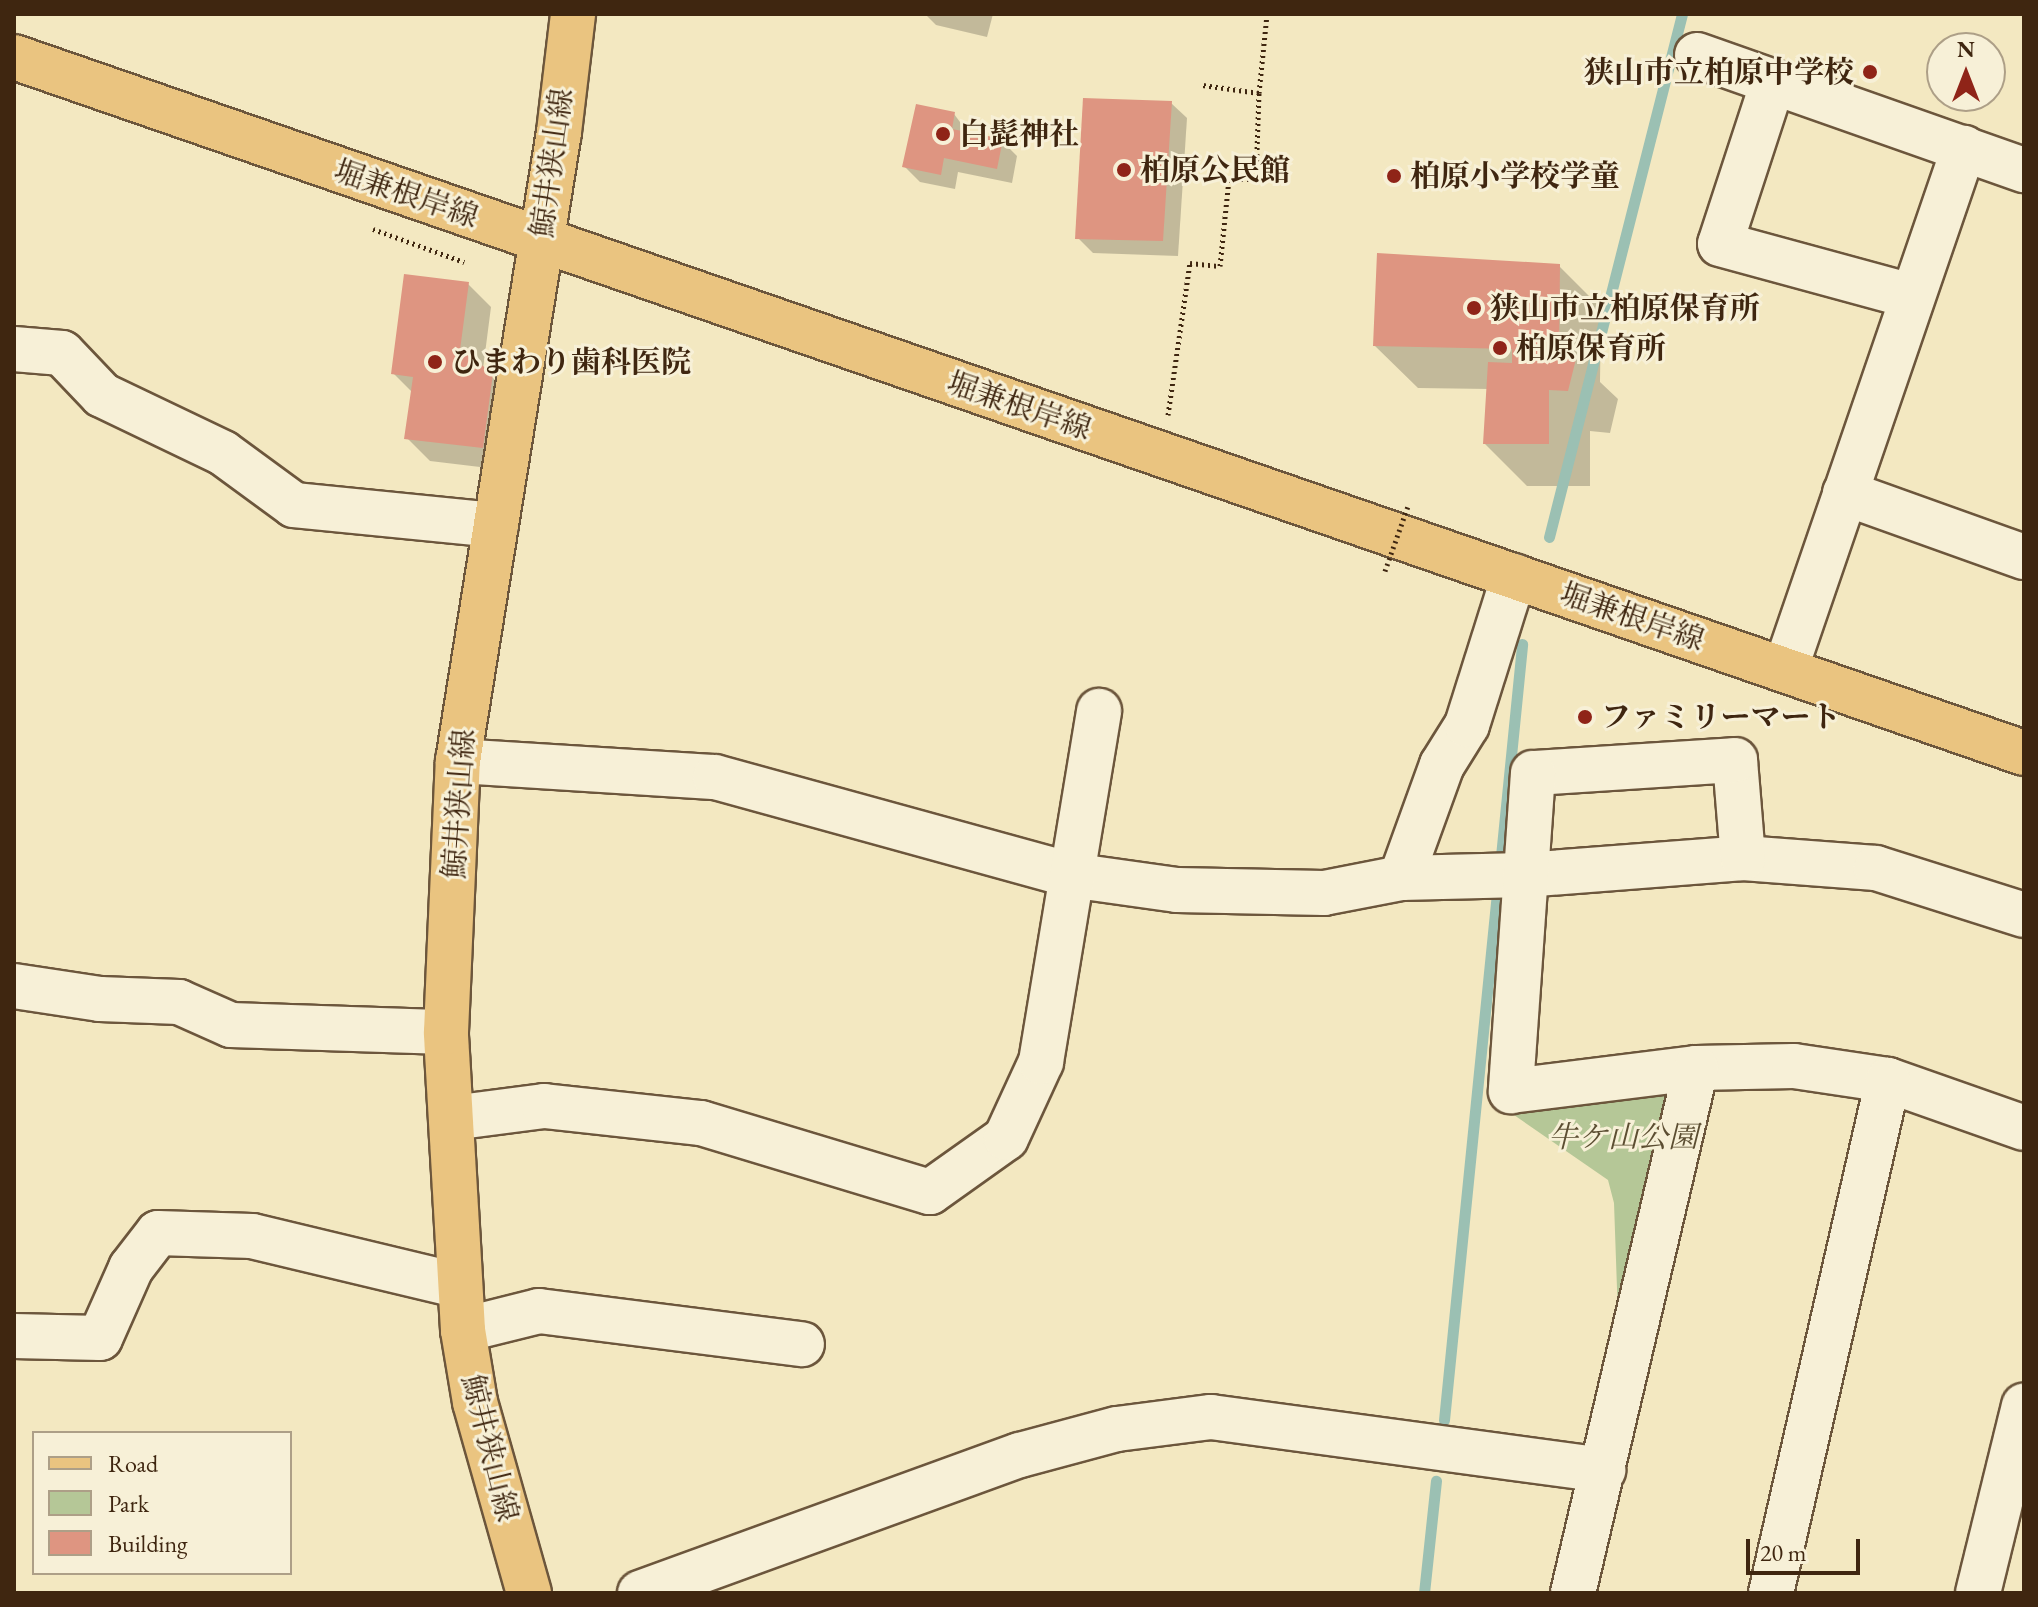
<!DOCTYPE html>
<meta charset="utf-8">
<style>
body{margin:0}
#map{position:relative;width:2038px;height:1607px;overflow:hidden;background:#f3e8c1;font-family:"EB Garamond","Noto Serif JP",serif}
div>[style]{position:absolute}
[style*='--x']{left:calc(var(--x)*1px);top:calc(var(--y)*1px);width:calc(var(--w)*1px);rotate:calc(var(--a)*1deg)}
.green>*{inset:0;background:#b5c797}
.shadow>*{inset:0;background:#0003}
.stream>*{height:11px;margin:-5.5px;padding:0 5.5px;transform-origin:5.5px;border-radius:5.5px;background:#9bc0b3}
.building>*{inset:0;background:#de9581}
.path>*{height:5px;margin-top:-2.5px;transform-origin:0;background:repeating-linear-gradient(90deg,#3f2610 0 2px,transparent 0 6px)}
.roads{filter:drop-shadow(2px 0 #6c563c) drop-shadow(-2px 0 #6c563c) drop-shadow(0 2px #6c563c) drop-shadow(0 -2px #6c563c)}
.minor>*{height:44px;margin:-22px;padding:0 22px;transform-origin:22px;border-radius:22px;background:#f7f0d7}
.major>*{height:44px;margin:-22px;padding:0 22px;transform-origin:22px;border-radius:22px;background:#eac480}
.path-bridge>*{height:5px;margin-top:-2.5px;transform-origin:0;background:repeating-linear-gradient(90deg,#3f2610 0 2px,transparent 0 6px)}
.dots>*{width:22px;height:22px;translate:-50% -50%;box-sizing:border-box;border:4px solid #f7f0d7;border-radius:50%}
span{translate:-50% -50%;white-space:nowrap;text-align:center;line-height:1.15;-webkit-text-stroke:6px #f7f0d7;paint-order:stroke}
.poi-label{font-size:30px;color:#3f2610;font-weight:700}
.right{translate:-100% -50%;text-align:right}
.left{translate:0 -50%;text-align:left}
.street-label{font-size:30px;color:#3f2610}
.park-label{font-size:30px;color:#5c4e32;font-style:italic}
.frame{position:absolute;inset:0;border:16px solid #3f2610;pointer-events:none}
.legend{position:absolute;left:32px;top:1431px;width:260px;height:144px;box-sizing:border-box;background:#f7f0d7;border:2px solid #ad9f87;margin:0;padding:10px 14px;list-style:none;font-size:24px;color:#3f2610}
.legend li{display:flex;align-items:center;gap:16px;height:40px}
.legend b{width:40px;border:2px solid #ad9f87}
.north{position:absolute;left:1926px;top:32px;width:80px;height:80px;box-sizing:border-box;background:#f7f0d7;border:2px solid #ad9f87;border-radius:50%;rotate:0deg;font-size:22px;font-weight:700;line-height:32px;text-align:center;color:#3f2610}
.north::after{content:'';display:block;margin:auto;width:28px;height:36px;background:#8f2418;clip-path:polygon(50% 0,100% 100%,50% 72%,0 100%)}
.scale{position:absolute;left:1746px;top:1539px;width:114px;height:36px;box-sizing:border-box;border:4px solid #3f2610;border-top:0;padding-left:10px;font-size:24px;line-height:28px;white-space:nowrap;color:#3f2610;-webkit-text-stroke:6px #f7f0d7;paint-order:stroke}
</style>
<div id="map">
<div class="green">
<div style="clip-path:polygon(1661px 1090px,1675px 1106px,1618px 1317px,1614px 1203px,1608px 1180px,1498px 1104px)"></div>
</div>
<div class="shadow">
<div style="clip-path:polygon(925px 14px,993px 14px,987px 37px,936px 25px)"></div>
<div style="clip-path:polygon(1171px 103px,1187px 118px,1178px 256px,1093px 253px,1078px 238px)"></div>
<div style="clip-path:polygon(954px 114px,969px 134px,1002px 141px,1017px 156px,1012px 183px,958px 172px,955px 189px,920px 182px,905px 167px)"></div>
<div style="clip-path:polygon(1559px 266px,1601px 308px,1600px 382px,1618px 399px,1610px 433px,1590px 431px,1590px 486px,1527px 486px,1485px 444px,1489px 389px,1418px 388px,1375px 346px)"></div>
<div style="clip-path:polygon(468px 284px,491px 307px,483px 369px,515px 398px,505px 470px,430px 461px,407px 438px,413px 393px,393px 373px)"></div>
</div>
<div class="stream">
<div style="--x:1549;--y:537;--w:540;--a:-75.73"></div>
<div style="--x:1500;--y:866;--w:223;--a:-84.3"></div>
<div style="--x:1444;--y:1420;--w:540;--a:-84.26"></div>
<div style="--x:1424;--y:1593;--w:113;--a:-83.9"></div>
</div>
<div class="building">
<div style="clip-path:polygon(1083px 98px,1172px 101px,1163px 241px,1075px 239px)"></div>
<div style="clip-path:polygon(916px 104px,955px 112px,952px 129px,1003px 139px,997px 169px,944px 158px,941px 175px,902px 167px)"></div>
<div style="clip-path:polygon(1377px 253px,1560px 264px,1559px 354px,1577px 355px,1568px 391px,1549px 390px,1549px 444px,1483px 444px,1488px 362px,1512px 363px,1512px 349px,1373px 346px)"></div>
<div style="clip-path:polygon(404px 274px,469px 282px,460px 350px,493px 373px,483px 448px,404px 439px,413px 377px,391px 374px)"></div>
</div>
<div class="path">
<div style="--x:1259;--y:93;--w:79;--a:-84.2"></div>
<div style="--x:373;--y:229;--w:97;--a:19.9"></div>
<div style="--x:1168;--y:415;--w:154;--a:-81.8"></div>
<div style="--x:1190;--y:263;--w:30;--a:6"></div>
<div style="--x:1220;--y:266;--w:87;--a:-84.1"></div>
<div style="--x:1229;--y:179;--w:27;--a:0"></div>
<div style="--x:1256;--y:179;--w:86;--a:-88"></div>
<div style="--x:1259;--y:93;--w:57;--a:-171.9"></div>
</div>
<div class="roads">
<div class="minor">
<div style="--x:1697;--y:55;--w:347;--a:19.4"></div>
<div style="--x:1773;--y:82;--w:170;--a:108.1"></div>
<div style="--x:1720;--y:244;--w:198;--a:15.2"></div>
<div style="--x:14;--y:349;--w:48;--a:4.8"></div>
<div style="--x:62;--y:353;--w:58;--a:46.4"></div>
<div style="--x:102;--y:395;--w:134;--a:25.6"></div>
<div style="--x:223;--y:453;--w:88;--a:36.2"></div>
<div style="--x:294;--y:505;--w:203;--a:5.7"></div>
<div style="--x:1845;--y:493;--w:190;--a:19.7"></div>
<div style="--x:1785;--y:670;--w:552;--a:-71.07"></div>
<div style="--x:458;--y:761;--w:257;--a:3.6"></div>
<div style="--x:715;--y:777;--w:368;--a:15.4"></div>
<div style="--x:1070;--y:875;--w:108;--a:8"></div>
<div style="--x:1177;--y:890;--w:147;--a:1.2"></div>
<div style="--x:1324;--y:893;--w:78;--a:-11"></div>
<div style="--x:1401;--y:878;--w:123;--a:-1.4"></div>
<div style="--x:1524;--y:875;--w:220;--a:-4.4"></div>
<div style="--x:1743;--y:858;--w:133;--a:4.3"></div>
<div style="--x:1876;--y:868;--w:155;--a:17.6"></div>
<div style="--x:1743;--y:858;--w:98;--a:-94.7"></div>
<div style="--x:1735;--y:760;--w:202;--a:176.3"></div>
<div style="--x:1533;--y:773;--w:319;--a:94"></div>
<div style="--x:1511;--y:1091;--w:186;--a:-7.1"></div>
<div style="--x:1696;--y:1068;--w:98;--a:-1.2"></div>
<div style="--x:1794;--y:1066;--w:95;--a:8.5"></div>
<div style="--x:1888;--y:1080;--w:144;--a:19.4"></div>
<div style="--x:1401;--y:878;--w:120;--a:-70.1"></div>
<div style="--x:1442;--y:765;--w:47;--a:-58"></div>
<div style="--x:1467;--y:725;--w:156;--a:-72.5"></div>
<div style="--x:14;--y:986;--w:87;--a:8.6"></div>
<div style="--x:100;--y:999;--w:79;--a:2.2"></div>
<div style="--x:179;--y:1002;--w:57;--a:23.9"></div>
<div style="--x:231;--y:1025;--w:215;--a:1.9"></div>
<div style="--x:452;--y:1118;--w:93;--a:-7.4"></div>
<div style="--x:544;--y:1106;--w:158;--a:6.2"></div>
<div style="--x:701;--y:1123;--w:239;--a:16.8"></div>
<div style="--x:930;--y:1192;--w:93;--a:-35.4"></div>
<div style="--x:1006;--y:1138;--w:84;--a:-65.3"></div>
<div style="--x:1041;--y:1062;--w:356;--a:-80.6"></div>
<div style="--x:463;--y:1330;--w:78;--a:-14"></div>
<div style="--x:539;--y:1311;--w:265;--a:7.2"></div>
<div style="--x:14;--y:1336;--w:86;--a:1.3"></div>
<div style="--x:100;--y:1338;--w:77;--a:-66.1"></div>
<div style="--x:131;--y:1268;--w:44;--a:-52.4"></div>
<div style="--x:158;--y:1233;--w:94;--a:1.8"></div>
<div style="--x:252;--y:1236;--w:214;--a:13.5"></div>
<div style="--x:640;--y:1593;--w:404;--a:-20"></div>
<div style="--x:1020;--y:1455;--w:100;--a:-15"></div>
<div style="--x:1117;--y:1429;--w:95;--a:-7.3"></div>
<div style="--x:1211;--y:1417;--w:396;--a:7.7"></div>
<div style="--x:1573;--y:1593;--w:539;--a:-76.81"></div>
<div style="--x:1771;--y:1593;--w:526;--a:-77.15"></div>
<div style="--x:1978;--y:1593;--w:193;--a:-76.2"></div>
</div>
<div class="major">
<div style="--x:14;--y:57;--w:2127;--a:19.1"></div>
<div style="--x:529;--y:1593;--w:198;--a:-105.8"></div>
<div style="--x:475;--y:1402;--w:73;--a:-99.5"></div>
<div style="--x:463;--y:1330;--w:298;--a:-93.3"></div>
<div style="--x:446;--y:1032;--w:271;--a:-87.5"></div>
<div style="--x:458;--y:761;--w:637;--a:-80.88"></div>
<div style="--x:559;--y:132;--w:119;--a:-83.2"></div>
</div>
</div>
<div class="path-bridge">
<div style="--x:1385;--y:571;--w:69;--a:-70.5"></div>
</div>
<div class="dots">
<div style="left:1870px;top:72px;background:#8f2418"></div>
<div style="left:943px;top:134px;background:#8f2418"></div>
<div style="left:1124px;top:170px;background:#8f2418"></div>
<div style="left:1394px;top:176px;background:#8f2418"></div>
<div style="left:1474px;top:308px;background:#8f2418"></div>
<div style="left:1500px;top:348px;background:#8f2418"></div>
<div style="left:435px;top:362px;background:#8f2418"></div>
<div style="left:1585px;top:717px;background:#8f2418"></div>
</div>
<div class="poi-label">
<span class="right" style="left:1854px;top:72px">狭山市立柏原中学校</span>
<span class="left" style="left:959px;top:134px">白髭神社</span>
<span class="left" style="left:1140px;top:170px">柏原公民館</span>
<span class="left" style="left:1410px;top:176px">柏原小学校学童</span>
<span class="left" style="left:1490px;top:308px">狭山市立柏原保育所</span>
<span class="left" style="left:1516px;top:348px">柏原保育所</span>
<span class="left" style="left:451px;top:362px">ひまわり歯科医院</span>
<span class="left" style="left:1601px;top:717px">ファミリーマート</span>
</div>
<div class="street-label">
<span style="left:552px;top:163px;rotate:-82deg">鯨井狭山線</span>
<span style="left:406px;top:194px;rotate:19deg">堀兼根岸線</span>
<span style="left:1019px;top:406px;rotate:19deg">堀兼根岸線</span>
<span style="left:1632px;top:617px;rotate:19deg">堀兼根岸線</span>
<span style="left:459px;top:804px;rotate:-86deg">鯨井狭山線</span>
<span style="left:490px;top:1448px;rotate:76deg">鯨井狭山線</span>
</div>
<div class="park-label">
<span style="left:1623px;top:1137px">牛ケ山公園</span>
</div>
<div class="frame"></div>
<ul class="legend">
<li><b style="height:10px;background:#eac480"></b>Road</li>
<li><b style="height:22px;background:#b5c797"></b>Park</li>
<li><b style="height:22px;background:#de9581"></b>Building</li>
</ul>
<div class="north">N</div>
<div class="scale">20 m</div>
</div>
